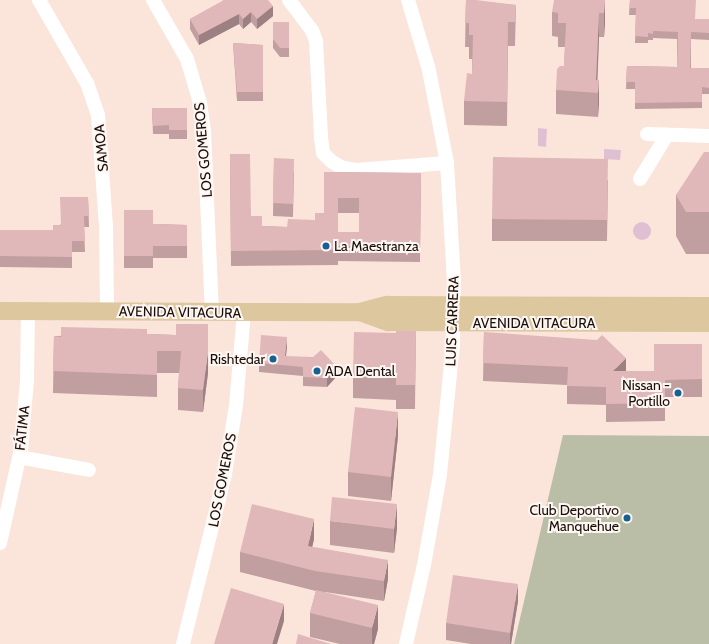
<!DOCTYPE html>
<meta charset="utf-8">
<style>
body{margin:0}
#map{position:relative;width:709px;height:644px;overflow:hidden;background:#fbe5db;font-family:Cabin,sans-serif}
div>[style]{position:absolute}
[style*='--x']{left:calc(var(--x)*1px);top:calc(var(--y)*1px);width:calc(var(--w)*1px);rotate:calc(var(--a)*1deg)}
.green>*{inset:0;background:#babea6}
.water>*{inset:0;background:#dfc0d2}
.round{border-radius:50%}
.minor>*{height:14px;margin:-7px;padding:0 7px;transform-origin:7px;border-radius:7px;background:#fff}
.major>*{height:18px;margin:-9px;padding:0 9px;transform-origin:9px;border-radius:9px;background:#ddc79e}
.wall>*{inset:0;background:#c19e9f}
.shaded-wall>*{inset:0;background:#9d8182}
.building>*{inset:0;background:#e0b8b9}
.dots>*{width:11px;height:11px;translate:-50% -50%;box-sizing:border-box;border:2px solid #fdf6f2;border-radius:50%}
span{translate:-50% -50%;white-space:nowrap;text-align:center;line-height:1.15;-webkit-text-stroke:4px #fdf6f2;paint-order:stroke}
.street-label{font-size:14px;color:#190e08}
.poi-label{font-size:14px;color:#190e08}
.left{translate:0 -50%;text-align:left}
.right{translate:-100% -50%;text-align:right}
</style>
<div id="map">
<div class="green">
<div style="clip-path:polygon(563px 435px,709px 436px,709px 644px,514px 644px)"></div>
</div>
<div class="water">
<div style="clip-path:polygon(538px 128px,547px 129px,546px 147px,538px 146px)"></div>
<div style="clip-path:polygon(604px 149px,621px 150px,620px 160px,604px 159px)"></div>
<div class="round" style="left:633px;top:222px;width:18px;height:18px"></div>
</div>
<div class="minor">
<div style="--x:39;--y:0;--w:96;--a:60"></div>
<div style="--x:87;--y:83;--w:34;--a:71"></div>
<div style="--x:98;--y:115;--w:111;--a:85.9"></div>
<div style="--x:106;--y:226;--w:85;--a:89.3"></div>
<div style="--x:153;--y:0;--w:68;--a:60"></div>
<div style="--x:187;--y:59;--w:46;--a:73.5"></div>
<div style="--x:200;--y:103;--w:28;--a:82"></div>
<div style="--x:204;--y:131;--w:180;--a:87.5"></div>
<div style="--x:289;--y:0;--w:38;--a:53"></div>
<div style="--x:312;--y:30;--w:12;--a:70"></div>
<div style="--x:316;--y:41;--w:97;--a:87"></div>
<div style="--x:321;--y:138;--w:15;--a:82"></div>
<div style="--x:323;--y:153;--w:11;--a:45"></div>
<div style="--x:331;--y:161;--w:12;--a:31"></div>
<div style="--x:341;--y:167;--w:15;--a:11"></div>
<div style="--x:356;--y:170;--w:91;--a:-4.4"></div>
<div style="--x:647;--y:134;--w:62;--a:1.8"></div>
<div style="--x:640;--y:179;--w:52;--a:-58.5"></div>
<div style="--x:19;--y:457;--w:71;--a:10.5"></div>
<div style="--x:0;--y:543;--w:96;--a:-77.4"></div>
<div style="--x:21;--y:449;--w:68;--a:-85"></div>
<div style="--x:27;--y:381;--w:70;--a:-89.2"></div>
<div style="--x:183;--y:644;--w:175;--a:-76.1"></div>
<div style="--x:225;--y:474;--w:70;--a:-80.9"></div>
<div style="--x:236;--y:405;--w:93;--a:-85.1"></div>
<div style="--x:406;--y:644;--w:81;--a:-77.2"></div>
<div style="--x:424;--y:565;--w:92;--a:-80"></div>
<div style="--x:440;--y:474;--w:132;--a:-84.3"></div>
<div style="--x:453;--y:343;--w:62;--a:-89.1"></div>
<div style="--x:454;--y:281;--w:118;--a:-93.4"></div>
<div style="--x:447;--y:163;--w:95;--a:-101"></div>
<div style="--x:429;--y:70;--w:73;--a:-106.7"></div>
</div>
<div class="major">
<div style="--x:0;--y:311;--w:360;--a:0.2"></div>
<div style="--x:360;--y:312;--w:28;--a:-15"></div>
<div style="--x:387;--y:305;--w:322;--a:0.2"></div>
<div style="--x:360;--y:312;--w:30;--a:20"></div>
<div style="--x:388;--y:322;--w:321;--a:0.2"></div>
</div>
<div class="wall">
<div style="clip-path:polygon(223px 0,268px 0,273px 16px,257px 29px,251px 22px,243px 29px,239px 24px,199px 45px,190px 29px,190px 19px,223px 1px)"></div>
<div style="clip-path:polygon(466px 0,516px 5px,515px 46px,508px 46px,507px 126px,464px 125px,464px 101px,472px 74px,472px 59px,469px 59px,469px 47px,465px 47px)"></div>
<div style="clip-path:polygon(605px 0,604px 37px,599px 37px,597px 80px,599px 80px,598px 117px,556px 114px,556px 90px,564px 66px,565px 47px,558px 47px,558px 37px,552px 36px,552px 12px)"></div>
<div style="clip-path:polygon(630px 0,695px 19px,709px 19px,709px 40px,691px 39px,691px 68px,709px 68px,709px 94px,702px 94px,702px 108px,635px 109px,635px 89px,626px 89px,627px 66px,677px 67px,677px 39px,653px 38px,653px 40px,648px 40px,648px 43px,635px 43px,636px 15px,629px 15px)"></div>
<div style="clip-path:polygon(273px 22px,289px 22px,289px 57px,280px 57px,273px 48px)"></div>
<div style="clip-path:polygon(233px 43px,263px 45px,263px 101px,237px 101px)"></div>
<div style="clip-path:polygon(152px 108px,187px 108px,187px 139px,169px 139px,169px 134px,153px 134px)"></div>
<div style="clip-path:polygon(709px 152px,709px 254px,686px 254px,676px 236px,676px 195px)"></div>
<div style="clip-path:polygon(evenodd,230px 154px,251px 216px,262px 226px,287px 227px,315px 220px,324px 213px,324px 172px,421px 173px,420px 262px,338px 261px,338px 265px,231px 266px,230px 154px,338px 213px,359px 213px,359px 232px,338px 232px,338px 213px)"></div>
<div style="clip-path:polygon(274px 158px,294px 172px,293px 217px,273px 216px)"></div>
<div style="clip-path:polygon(608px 180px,607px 241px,492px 241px,492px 219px)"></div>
<div style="clip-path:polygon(88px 197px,89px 227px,84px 227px,85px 252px,72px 252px,72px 268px,0 267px,0 230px,53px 230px,60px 225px)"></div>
<div style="clip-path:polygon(124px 210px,153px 224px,187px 225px,187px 258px,153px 258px,153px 268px,124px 268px)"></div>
<div style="clip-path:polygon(416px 331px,415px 409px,396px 409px,396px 400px,353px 398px,353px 374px,396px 333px)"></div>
<div style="clip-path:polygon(484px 332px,626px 371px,654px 371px,654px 344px,702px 344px,702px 397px,665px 397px,665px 421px,606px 422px,606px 405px,567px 404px,567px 385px,483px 381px)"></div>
<div style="clip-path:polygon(147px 334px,176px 335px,208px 373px,203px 412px,178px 410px,178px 388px,179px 373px,157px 373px,157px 397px,53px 393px,54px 336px)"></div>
<div style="clip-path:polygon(287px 346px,286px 356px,337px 376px,327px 387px,303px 386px,303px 376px,259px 372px,259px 363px)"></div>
<div style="clip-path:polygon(398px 436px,391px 501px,348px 496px,348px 472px)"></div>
<div style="clip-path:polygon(330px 521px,397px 528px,394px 553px,330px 545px)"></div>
<div style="clip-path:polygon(314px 539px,312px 547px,388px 579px,384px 601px,325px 592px,378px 629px,374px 644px,340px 644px,310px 637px,310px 613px,316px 591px,240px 572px,240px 552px)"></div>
<div style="clip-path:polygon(518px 601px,511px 644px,471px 644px,446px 640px,446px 623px)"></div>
</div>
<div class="shaded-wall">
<div style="clip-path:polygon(605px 0,605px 24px,604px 37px,604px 13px)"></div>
<div style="clip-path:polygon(273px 6px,273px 16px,257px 29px,257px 19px)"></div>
<div style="clip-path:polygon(251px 12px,251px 22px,243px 29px,243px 19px)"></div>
<div style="clip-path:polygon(599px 13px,599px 37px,597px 93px,596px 80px)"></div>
<div style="clip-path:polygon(239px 14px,239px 24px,199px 45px,199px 35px)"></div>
<div style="clip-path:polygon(599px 80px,599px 104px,598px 117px,598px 93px)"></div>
<div style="clip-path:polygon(287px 337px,287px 346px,285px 365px,285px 356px)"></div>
<div style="clip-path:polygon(208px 351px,208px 373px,203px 412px,203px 390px)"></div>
<div style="clip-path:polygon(626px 358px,626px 375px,613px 371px)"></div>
<div style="clip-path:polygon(337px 367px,337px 376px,327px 387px,327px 378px)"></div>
<div style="clip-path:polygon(398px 412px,398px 436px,391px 501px,391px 477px)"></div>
<div style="clip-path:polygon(397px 504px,397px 528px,394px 553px,394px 529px)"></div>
<div style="clip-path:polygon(314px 519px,314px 539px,308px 566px,308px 546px)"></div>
<div style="clip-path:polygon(388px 560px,388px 579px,384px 601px,384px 581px)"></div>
<div style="clip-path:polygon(518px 584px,518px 601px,511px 644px,510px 644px,510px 633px)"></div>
<div style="clip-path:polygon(284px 604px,284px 621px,277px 644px,272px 644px)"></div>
<div style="clip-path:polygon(378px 605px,378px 629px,374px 644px,372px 644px,372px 628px)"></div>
</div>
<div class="building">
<div style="clip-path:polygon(224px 0,268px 0,273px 6px,257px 19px,251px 12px,243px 19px,239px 14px,199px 35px,190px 19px)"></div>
<div style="clip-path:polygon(466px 0,476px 0,516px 5px,515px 22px,508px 22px,507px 102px,464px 101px,467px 73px,472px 74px,473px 35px,469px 35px,469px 23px,465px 23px)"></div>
<div style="clip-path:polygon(554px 0,605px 0,604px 13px,599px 13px,596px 80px,599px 80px,598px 93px,556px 90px,557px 69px,560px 66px,564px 66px,566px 23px,558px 23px,558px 13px,552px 12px)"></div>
<div style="clip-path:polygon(630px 0,696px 0,695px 19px,709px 19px,709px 33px,691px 32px,690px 68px,709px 68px,709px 88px,702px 87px,702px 102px,635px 103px,635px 82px,626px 82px,627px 66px,677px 67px,678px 32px,653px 31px,653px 34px,648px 33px,648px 37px,635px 36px,636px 8px,629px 8px)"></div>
<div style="clip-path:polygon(273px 22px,289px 22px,289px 48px,280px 48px,273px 39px)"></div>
<div style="clip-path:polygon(233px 43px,263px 45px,263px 92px,237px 92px)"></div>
<div style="clip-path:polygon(152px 108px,187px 108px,187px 130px,169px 130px,169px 125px,153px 126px)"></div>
<div style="clip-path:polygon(704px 152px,709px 152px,709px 212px,686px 212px,676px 195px)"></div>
<div style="clip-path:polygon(evenodd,230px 154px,250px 154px,251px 216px,262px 216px,262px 226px,287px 227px,288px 219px,315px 220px,315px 213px,324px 213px,324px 172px,421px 173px,420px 247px,338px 246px,338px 250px,231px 251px,230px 154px,338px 198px,359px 198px,359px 232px,338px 232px,338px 198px)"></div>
<div style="clip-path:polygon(493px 157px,608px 159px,607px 220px,492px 219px)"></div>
<div style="clip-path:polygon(274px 158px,294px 159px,293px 204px,273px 203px)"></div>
<div style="clip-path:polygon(60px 197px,88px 197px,89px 216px,84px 216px,85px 241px,72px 241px,72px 257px,0 256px,0 230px,53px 230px,53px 225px,61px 225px)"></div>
<div style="clip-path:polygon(124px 210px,153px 210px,153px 224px,187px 225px,187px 246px,153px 246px,153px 256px,124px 256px)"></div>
<div style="clip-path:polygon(176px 324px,208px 324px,208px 351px,203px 390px,178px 388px,181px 351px,157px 351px,157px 375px,53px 371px,54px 336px,61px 337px,61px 327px,147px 329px,147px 334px,176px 335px)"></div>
<div style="clip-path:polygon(396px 331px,416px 331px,415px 385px,396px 385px,396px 376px,353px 374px,354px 332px,396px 333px)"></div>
<div style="clip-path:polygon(484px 332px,597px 340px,602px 335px,626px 358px,613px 371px,654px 371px,654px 344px,702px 344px,702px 379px,665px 380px,665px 403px,606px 404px,606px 387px,567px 386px,568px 367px,483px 363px)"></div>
<div style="clip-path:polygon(261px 335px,287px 337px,285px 356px,313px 357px,321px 350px,337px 367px,327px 378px,303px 377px,303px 367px,259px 363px)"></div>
<div style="clip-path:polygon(355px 407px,398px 412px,391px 477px,348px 472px)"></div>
<div style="clip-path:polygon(332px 497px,397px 504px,394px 529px,330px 521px)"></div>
<div style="clip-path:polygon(252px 504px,314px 519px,308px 546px,388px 560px,384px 581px,315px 571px,240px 552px)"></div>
<div style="clip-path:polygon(453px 575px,518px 584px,510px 633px,446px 623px)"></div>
<div style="clip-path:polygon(231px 588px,284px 604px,272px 644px,214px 644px)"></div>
<div style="clip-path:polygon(316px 590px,378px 605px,372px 628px,310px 613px)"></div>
<div style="clip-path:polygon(298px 634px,331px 644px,296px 644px)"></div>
</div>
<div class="dots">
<div style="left:326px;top:246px;background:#176094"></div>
<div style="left:273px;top:359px;background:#176094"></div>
<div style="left:317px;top:371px;background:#176094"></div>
<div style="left:678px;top:393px;background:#176094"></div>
<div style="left:627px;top:518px;background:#176094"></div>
</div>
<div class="street-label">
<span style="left:101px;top:148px;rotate:-95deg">SAMOA</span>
<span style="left:203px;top:150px;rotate:-95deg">LOS GOMEROS</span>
<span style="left:180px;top:312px;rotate:1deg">AVENIDA VITACURA</span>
<span style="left:452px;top:321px;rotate:-88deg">LUIS CARRERA</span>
<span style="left:534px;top:323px">AVENIDA VITACURA</span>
<span style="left:22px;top:428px;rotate:-84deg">FÁTIMA</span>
<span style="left:222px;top:480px;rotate:-79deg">LOS GOMEROS</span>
</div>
<div class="poi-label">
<span class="left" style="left:334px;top:246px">La Maestranza</span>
<span class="right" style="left:265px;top:359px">Rishtedar</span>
<span class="left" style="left:325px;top:371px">ADA Dental</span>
<span class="right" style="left:670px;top:393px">Nissan -<br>Portillo</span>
<span class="right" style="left:619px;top:518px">Club Deportivo<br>Manquehue</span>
</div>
</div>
